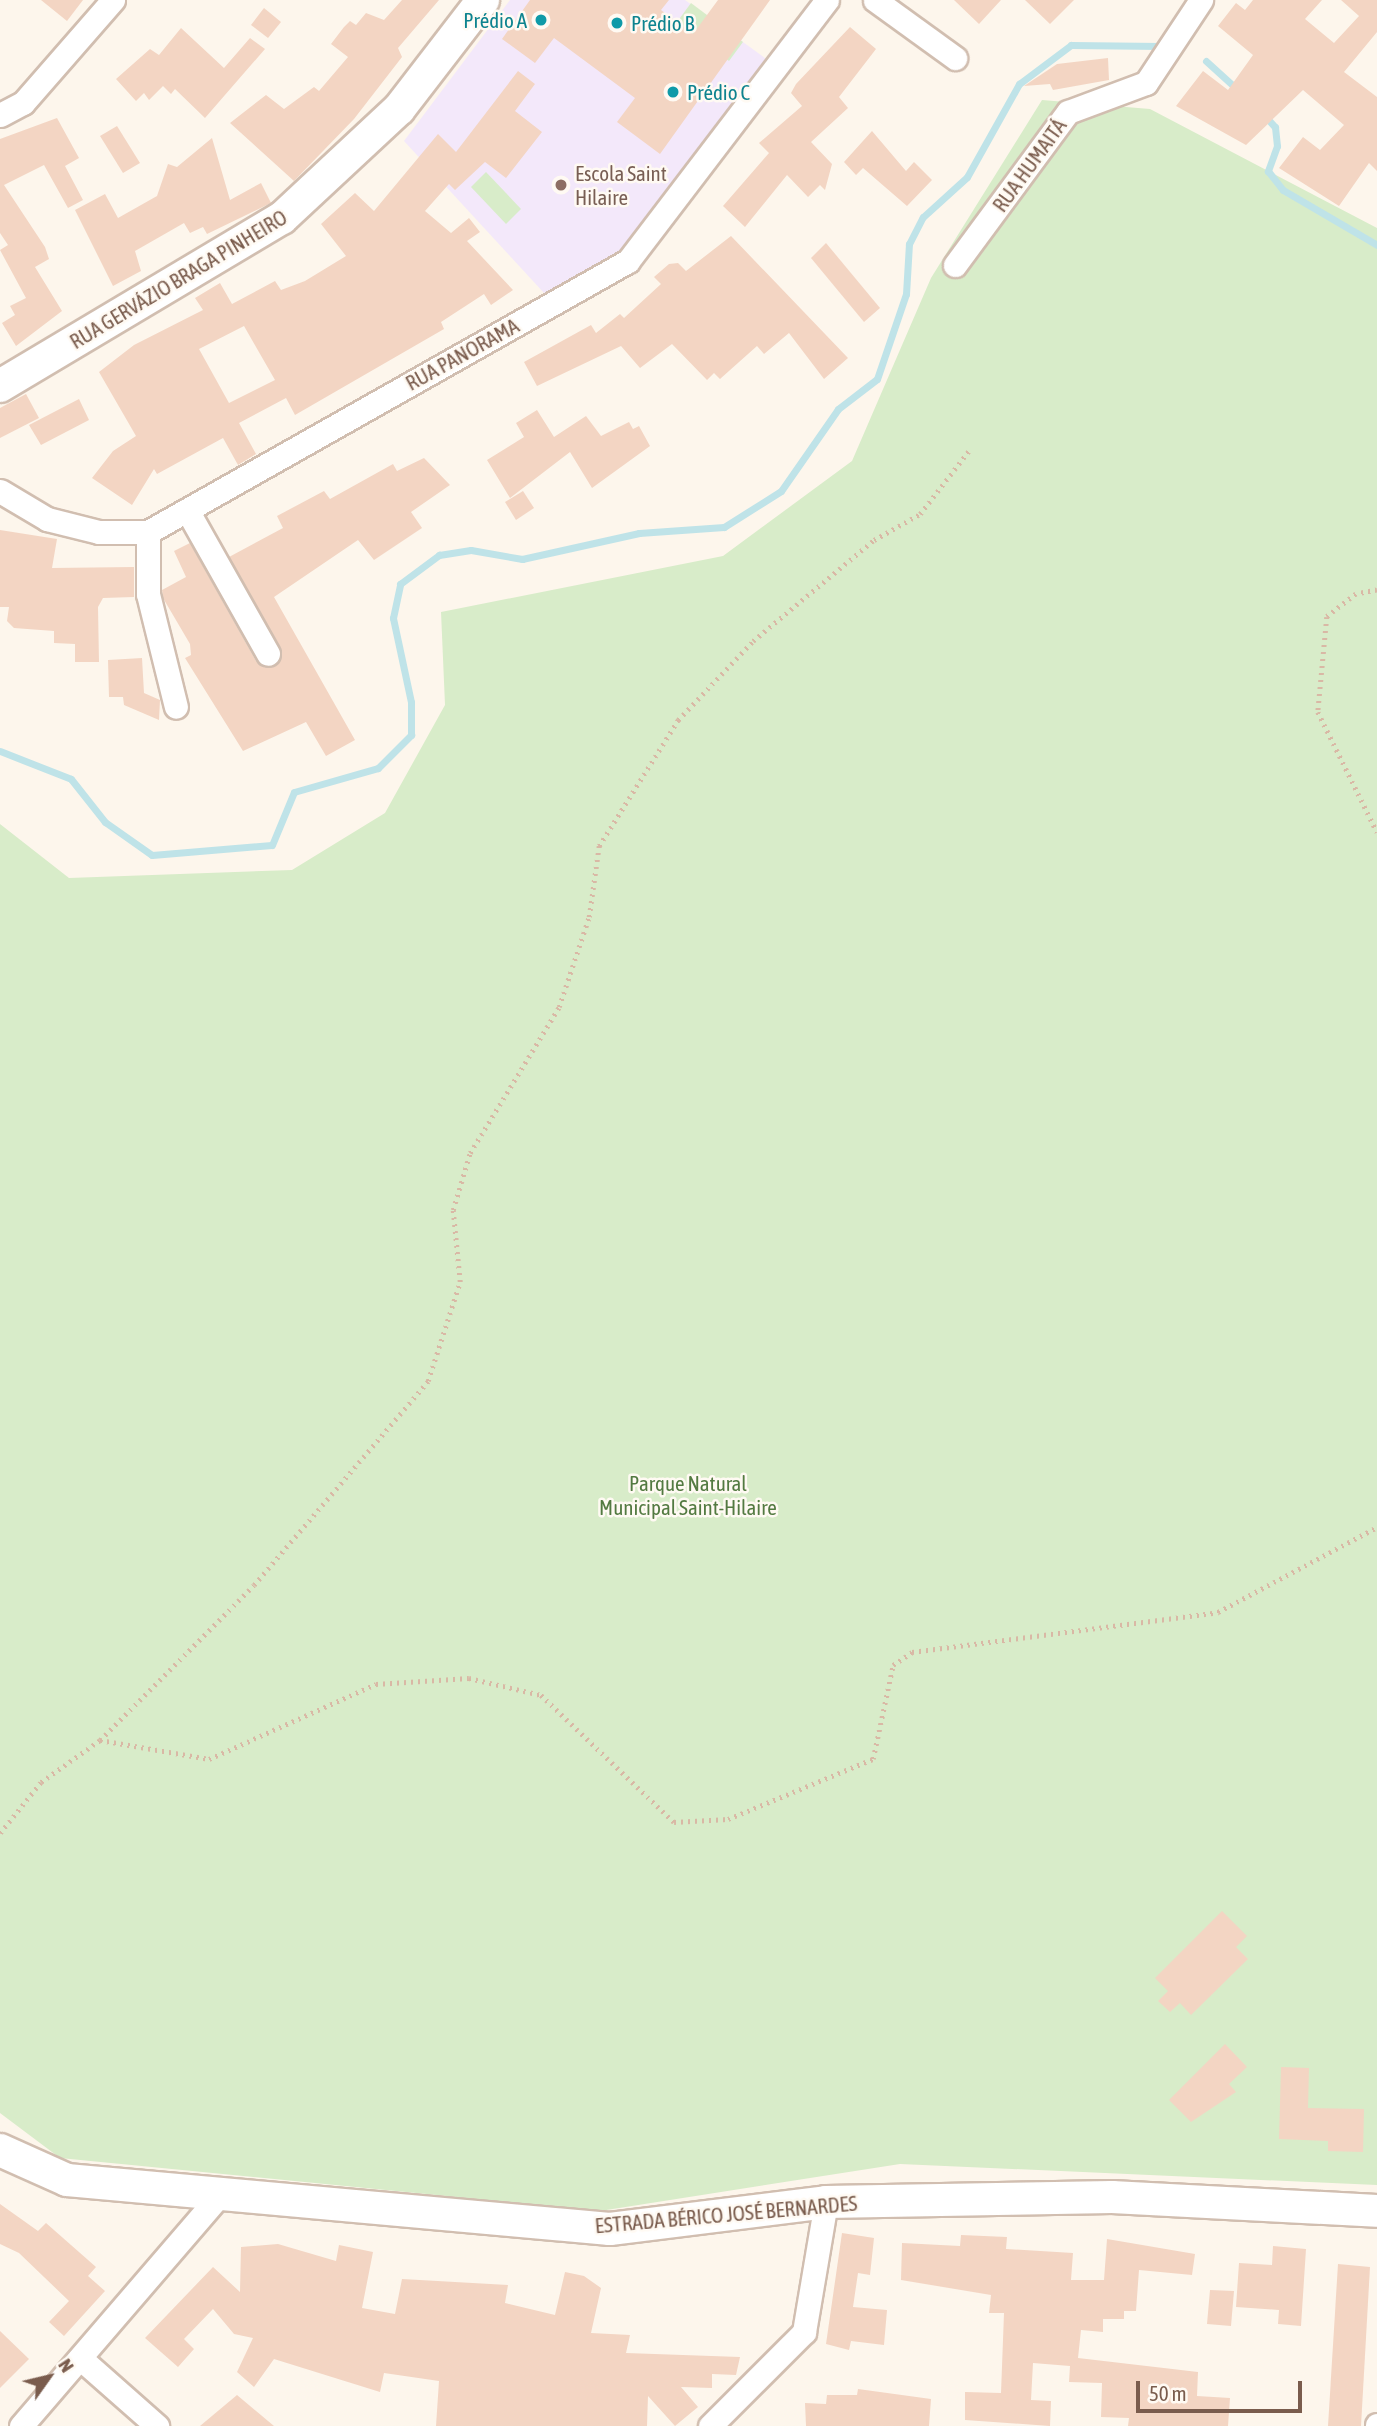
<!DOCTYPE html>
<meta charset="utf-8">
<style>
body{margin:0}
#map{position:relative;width:1377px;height:2426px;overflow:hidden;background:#fdf6ec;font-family:"Asap Condensed",sans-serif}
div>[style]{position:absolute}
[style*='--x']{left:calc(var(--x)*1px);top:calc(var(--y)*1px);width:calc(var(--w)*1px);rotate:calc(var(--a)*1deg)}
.education>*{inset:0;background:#f3e8fa}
.green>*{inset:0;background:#d8ecc9}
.stream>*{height:7px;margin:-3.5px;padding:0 3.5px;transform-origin:3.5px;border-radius:3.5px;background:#bfe3e8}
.building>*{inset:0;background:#f3d5c3}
.path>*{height:4.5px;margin-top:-2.25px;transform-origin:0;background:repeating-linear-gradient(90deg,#d9b8a5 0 2px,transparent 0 7px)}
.roads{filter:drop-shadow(2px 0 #d1beb0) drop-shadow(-2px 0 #d1beb0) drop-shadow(0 2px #d1beb0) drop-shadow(0 -2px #d1beb0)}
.street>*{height:23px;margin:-11.5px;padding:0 11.5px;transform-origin:11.5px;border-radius:11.5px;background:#fff}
.secondary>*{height:32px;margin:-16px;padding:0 16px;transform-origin:16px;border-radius:16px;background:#fff}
.dots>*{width:19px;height:19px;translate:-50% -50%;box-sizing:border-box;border:4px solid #fffaf3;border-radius:50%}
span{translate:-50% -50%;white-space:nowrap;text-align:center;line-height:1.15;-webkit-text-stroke:5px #fffaf3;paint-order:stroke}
.culture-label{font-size:21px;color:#0d838f}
.right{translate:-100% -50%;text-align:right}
.left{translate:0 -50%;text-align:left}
.street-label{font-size:21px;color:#7a5c4d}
.education-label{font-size:21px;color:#785e54}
.park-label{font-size:21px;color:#537a41}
.north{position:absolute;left:14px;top:2342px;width:70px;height:70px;-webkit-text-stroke:5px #fffaf3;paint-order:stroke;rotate:56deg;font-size:19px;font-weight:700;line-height:28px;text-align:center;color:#7a5c4d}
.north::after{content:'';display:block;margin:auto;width:24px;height:32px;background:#7a5c4d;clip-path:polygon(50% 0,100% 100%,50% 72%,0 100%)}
.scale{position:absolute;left:1136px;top:2381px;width:166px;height:32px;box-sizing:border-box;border:4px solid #7a5c4d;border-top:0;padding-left:9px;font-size:21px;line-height:24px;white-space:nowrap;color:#7a5c4d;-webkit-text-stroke:5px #fffaf3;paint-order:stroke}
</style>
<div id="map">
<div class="education">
<div style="clip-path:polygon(510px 0,685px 0,769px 61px,622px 254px,544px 293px,404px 141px)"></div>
</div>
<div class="green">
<div style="clip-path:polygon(691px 3px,743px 42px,729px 61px,677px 22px)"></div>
<div style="clip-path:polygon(1042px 100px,1150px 109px,1377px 228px,1377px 2185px,900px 2164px,600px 2211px,60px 2158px,0 2113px,0 824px,69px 878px,292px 870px,385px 813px,445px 705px,441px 612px,723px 556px,852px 461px,931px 278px)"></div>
<div style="clip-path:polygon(486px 172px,521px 209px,506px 224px,471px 187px)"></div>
</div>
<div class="stream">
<div style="--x:1206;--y:61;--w:45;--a:42.3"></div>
<div style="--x:1265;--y:116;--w:15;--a:48"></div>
<div style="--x:1275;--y:127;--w:19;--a:84"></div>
<div style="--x:1277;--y:146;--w:27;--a:110"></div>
<div style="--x:1268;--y:171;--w:24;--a:52"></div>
<div style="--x:1283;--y:190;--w:109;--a:30.3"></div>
<div style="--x:0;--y:751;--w:76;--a:21.5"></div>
<div style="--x:71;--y:779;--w:55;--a:51.7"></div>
<div style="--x:105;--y:822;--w:57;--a:35.1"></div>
<div style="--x:152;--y:855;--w:120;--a:-4.8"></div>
<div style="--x:272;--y:845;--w:57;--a:-67.5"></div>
<div style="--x:294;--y:792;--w:87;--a:-15.9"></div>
<div style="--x:378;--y:768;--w:47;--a:-45"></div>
<div style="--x:411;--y:735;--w:33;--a:-90"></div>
<div style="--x:411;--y:702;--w:86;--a:-102.1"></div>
<div style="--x:393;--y:618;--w:35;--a:-78"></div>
<div style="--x:400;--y:584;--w:49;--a:-36.6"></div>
<div style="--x:439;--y:555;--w:32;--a:-9"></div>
<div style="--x:471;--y:550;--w:52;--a:10"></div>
<div style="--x:522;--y:559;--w:120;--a:-12.5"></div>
<div style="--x:639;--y:533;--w:85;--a:-4"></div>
<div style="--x:724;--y:527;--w:67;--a:-32.3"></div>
<div style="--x:781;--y:491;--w:100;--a:-55.2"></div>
<div style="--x:838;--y:409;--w:49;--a:-37.6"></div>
<div style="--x:877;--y:379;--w:90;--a:-71.2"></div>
<div style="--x:906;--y:294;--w:50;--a:-86.6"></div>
<div style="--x:909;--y:244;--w:30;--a:-63"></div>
<div style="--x:923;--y:217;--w:59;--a:-42.3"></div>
<div style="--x:967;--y:177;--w:107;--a:-60.8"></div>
<div style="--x:1019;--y:84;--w:65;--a:-36.9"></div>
<div style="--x:1071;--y:45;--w:90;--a:0.6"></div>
</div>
<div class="building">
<div style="clip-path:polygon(41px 0,83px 0,67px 21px)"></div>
<div style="clip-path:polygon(402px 0,439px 0,398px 48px,402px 57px,354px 119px,294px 181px,230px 123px,266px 95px,284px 109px,314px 87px,319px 91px,348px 57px,331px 44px,344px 27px,350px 21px,356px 25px,366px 13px,384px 20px)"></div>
<div style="clip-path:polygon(530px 0,669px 0,661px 10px,693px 34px,718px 0,770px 0,660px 154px,617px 122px,635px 98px,554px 38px,535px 63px,502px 39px)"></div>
<div style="clip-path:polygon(954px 0,1001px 0,979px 24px)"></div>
<div style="clip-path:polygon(1025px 0,1074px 0,1050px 24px)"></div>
<div style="clip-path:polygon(1253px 0,1322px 0,1305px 19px,1334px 43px,1359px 16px,1341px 0,1377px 0,1377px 32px,1344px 72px,1377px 97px,1377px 171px,1369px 163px,1339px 206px,1279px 168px,1303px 137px,1320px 150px,1344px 125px,1303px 90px,1246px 145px,1176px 106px,1203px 71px,1228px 90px,1253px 55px,1218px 26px,1236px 3px,1245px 10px)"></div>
<div style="clip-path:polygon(264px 8px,281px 22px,268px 38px,251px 25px)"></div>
<div style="clip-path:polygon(850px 27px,876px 49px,839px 97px,848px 108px,811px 142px,832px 164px,825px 190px,820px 185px,808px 197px,787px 175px,745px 227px,723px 206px,769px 153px,759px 143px,802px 106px,791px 93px,796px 84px)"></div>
<div style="clip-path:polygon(181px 28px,224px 68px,250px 38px,265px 49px,205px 118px,175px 89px,171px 94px,163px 86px,149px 100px,144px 93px,136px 101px,116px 79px,150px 49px,159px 55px)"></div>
<div style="clip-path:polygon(1108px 58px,1109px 80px,1053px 90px,1050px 84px,1024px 86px,1057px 64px)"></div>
<div style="clip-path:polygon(evenodd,518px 71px,535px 84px,515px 111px,542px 132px,506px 178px,485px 162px,455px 190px,449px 184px,425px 211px,451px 233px,469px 218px,480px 232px,467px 241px,513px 290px,491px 305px,484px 294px,441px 322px,444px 329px,295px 415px,286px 398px,239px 423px,256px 454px,238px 465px,223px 438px,157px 474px,154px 469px,132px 505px,92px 478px,113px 451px,136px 436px,99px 372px,134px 345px,203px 310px,195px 298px,220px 283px,232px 304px,275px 281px,281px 290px,305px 281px,346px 256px,321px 224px,355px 193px,374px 211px,438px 134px,456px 152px,518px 71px,244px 326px,275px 380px,229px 403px,199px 349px,244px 326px)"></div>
<div style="clip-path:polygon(57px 118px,79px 158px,65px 166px,83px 200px,68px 208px,44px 165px,4px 185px,45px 247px,49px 259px,35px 267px,62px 311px,16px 346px,2px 323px,15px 315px,10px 306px,26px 298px,0 250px,8px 245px,0 233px,0 139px)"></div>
<div style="clip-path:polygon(117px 126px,140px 163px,123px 173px,100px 136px)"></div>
<div style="clip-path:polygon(872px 131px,906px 171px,914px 162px,932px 180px,907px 206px,863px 168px,856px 175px,844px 162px)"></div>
<div style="clip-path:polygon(212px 138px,230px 200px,261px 183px,271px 203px,207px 234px,203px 227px,190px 233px,184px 223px,135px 251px,141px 271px,113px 286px,75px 210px,105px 194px,118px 218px,157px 196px,168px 164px,177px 167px)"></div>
<div style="clip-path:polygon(731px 236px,848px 358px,824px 379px,789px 333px,764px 354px,757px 346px,720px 379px,714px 373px,707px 380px,672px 344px,640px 368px,621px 346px,537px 386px,524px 362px,591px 325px,596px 333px,620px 314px,624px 318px,661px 284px,654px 277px,669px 264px,678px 263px,686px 271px)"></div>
<div style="clip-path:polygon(826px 243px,880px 308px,864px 322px,811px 258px)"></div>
<div style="clip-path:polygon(26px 394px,39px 418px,0 438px,0 408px)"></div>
<div style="clip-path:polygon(79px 399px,89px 420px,41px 445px,29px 425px)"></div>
<div style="clip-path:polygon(537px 410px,554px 437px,586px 416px,601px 436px,629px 422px,633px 429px,639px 426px,650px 446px,592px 488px,570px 452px,510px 498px,487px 460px,524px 437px,516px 423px)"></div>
<div style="clip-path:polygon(424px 458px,450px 485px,411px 512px,422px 528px,374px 560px,358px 540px,274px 597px,355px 740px,326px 756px,306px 722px,243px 751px,185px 658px,191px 655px,190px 644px,163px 598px,162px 590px,186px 577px,174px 551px,190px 543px,256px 661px,274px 666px,280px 647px,229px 557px,283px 528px,277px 516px,324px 491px,330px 499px,393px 464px,397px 471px)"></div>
<div style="clip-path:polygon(523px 491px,534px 508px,516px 520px,505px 502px)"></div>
<div style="clip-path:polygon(0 530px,57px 539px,52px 568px,134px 567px,134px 597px,103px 598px,98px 607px,99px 662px,75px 662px,75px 644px,54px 643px,54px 631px,14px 628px,7px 621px,9px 607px,0 607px)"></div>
<div style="clip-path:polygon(142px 658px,144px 693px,160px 700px,159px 720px,124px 705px,123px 697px,109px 697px,108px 660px)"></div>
<div style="clip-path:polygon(1222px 1911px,1247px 1936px,1236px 1947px,1248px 1959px,1191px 2015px,1180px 2003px,1170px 2012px,1158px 2001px,1168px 1991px,1155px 1978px)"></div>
<div style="clip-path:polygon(1225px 2044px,1247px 2067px,1229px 2084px,1236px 2092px,1191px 2122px,1169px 2100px)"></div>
<div style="clip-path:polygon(1281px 2067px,1309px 2068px,1308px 2108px,1364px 2109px,1363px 2152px,1328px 2151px,1328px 2141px,1279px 2139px)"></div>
<div style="clip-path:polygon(0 2204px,38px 2231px,46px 2223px,96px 2267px,88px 2276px,105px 2291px,64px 2336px,49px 2322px,69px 2301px,19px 2253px,0 2244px)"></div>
<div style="clip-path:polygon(842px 2233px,874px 2238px,870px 2275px,858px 2273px,853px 2307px,887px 2310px,884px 2345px,851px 2341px,849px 2350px,826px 2344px)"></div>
<div style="clip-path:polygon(961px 2235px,1007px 2237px,1006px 2249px,1073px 2253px,1071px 2280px,1104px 2280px,1107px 2239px,1195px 2254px,1192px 2275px,1139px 2270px,1136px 2311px,1124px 2311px,1124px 2319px,1103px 2319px,1103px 2332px,1081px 2330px,1078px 2358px,1198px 2372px,1197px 2396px,1230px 2398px,1228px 2426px,1128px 2426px,1129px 2418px,1101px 2417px,1102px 2383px,1069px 2382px,1070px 2366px,1033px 2363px,1031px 2400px,1051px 2401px,1050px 2426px,965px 2420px,965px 2392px,1001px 2393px,1004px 2313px,989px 2313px,991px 2295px,901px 2280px,902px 2243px,960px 2246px)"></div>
<div style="clip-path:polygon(278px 2244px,336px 2261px,339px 2245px,373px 2252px,362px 2308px,395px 2314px,402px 2279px,508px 2285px,505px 2303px,555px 2315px,565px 2272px,584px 2276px,601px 2288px,591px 2333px,630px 2335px,626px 2353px,740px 2357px,736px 2375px,712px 2374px,712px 2388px,681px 2387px,698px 2407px,675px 2426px,648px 2396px,647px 2426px,436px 2426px,439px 2381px,384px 2373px,380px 2392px,274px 2359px,254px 2387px,237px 2372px,253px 2338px,234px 2334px,213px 2309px,184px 2339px,194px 2349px,178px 2367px,145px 2338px,213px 2267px,240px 2292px,241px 2247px)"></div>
<div style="clip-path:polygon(1273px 2246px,1306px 2249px,1301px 2326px,1278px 2324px,1279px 2310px,1236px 2307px,1239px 2263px,1272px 2265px)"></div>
<div style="clip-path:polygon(1338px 2264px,1370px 2267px,1361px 2426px,1328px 2426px)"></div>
<div style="clip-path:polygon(1210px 2290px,1234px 2291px,1231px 2326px,1207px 2324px)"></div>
<div style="clip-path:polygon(0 2331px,29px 2359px,0 2388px)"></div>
<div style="clip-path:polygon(858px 2389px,931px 2399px,929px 2426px,806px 2426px,805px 2403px,826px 2404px,827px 2395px,857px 2395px)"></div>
<div style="clip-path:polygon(237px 2395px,274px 2426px,200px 2426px)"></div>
</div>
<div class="path">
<div style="--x:1377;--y:590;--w:21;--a:169"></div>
<div style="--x:1356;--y:594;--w:37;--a:142"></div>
<div style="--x:1327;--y:617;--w:95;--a:95.4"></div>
<div style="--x:1318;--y:712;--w:134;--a:63.8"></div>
<div style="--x:100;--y:1740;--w:218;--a:-45.2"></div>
<div style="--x:254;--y:1585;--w:268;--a:-49.5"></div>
<div style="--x:428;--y:1381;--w:104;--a:-72.1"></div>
<div style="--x:460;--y:1282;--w:72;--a:-95.6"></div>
<div style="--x:453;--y:1210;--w:59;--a:-73.4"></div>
<div style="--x:470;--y:1153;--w:171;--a:-58.6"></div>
<div style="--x:559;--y:1007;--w:95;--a:-71.6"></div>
<div style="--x:589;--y:917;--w:72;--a:-82"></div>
<div style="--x:599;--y:846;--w:149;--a:-57.9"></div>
<div style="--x:678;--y:720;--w:109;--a:-46.5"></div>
<div style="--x:753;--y:641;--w:158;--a:-39.9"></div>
<div style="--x:874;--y:540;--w:53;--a:-29.5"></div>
<div style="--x:920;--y:514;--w:83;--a:-52.3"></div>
<div style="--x:0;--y:1833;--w:65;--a:-51.2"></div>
<div style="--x:41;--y:1782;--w:72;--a:-35.4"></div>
<div style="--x:100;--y:1740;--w:111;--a:9.9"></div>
<div style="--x:209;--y:1759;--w:183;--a:-24.2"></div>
<div style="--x:376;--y:1684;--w:93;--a:-3.7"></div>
<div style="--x:469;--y:1678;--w:74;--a:13.3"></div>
<div style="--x:541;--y:1695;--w:184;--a:43.7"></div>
<div style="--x:674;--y:1822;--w:54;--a:-3.2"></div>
<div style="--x:728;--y:1819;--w:157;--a:-22.5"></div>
<div style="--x:873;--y:1759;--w:96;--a:-78"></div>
<div style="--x:893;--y:1665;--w:23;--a:-34"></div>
<div style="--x:912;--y:1652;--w:309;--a:-7.4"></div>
<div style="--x:1218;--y:1612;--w:180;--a:-28.1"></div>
</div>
<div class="roads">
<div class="street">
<div style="--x:875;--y:0;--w:99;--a:35.9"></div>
<div style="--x:0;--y:115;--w:26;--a:-28"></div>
<div style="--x:23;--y:103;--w:137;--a:-48.9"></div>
<div style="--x:955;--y:265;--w:190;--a:-53.6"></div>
<div style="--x:1068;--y:112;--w:83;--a:-20.4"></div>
<div style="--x:1146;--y:83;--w:100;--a:-56.5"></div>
<div style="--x:0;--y:491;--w:55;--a:30.8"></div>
<div style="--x:47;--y:519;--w:54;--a:14"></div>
<div style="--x:99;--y:532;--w:49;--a:0"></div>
<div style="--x:148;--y:532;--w:551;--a:-29.45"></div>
<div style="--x:628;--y:261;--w:328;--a:-52.7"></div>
<div style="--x:187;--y:510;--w:165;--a:60.6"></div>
<div style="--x:148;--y:532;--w:62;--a:90"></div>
<div style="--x:148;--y:594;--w:116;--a:76.1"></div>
<div style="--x:80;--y:2358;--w:103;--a:41.4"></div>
<div style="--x:21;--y:2426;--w:301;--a:-49.3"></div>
<div style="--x:710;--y:2426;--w:133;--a:-45"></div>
<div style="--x:804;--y:2332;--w:132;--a:-80.4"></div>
<div style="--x:1377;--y:2426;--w:1;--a:-90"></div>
</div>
<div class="secondary">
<div style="--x:0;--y:386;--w:328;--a:-30.8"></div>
<div style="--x:282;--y:218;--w:160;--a:-43"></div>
<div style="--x:399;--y:109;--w:138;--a:-52.4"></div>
<div style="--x:0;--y:2150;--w:73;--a:24.1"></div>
<div style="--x:67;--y:2180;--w:545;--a:5.16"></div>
<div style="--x:610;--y:2229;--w:218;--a:-7.1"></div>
<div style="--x:826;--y:2202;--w:286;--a:-1"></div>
<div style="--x:1112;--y:2197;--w:265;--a:3"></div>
</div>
</div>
<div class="dots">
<div style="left:541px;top:20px;background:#0f9aa8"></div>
<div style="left:617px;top:23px;background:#0f9aa8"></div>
<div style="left:673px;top:92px;background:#0f9aa8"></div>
<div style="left:561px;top:185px;background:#8d6e63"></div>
</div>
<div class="culture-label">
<span class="right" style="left:527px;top:20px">Prédio A</span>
<span class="left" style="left:631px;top:23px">Prédio B</span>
<span class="left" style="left:687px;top:92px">Prédio C</span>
</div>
<div class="street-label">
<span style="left:1029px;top:165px;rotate:-54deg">RUA HUMAITÁ</span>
<span style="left:178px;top:279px;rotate:-31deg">RUA GERVÁZIO BRAGA PINHEIRO</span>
<span style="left:462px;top:354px;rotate:-29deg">RUA PANORAMA</span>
<span style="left:726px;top:2214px;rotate:-5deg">ESTRADA BÉRICO JOSÉ BERNARDES</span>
</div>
<div class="education-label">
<span class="left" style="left:575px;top:185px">Escola Saint<br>Hilaire</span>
</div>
<div class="park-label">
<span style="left:688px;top:1495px">Parque Natural<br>Municipal Saint-Hilaire</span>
</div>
<div class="north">N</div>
<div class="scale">50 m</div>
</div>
